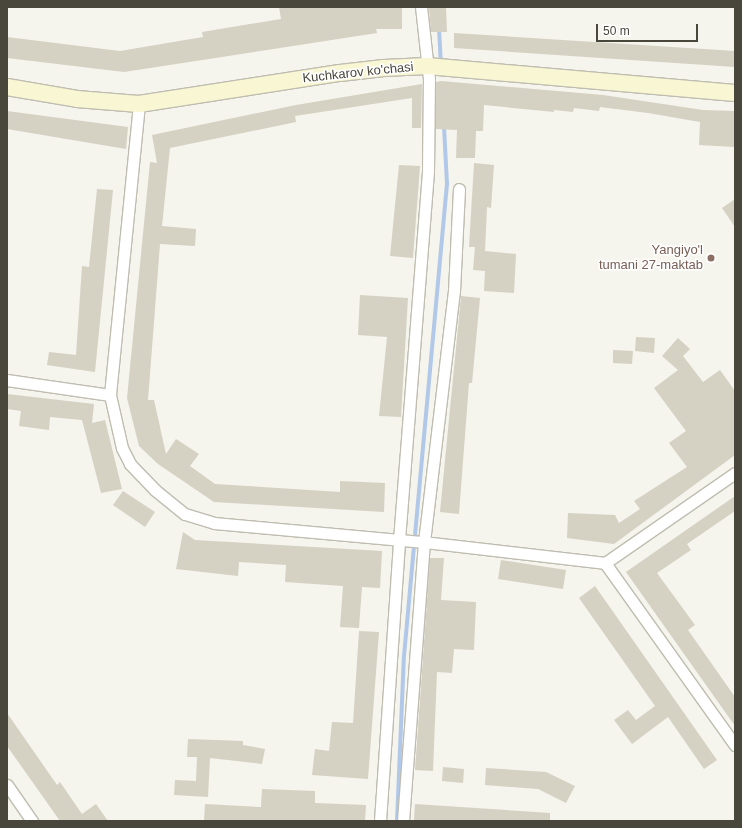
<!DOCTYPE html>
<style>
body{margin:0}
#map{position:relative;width:742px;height:828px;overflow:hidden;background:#f5f4ed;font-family:Helvetica,sans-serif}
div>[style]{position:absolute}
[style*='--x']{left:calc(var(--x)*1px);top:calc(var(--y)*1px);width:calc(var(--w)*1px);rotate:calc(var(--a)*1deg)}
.stream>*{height:4px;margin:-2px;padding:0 2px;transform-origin:2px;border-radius:2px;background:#b1c8e9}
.building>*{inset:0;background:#d5d1c3}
.roads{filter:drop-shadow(1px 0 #bfbdb0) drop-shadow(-1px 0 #bfbdb0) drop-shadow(0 1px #bfbdb0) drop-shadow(0 -1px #bfbdb0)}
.street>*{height:11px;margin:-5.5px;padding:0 5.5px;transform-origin:5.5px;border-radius:5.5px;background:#fff}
.secondary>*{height:16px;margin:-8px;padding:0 8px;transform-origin:8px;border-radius:8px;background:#f9f7d3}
.dots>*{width:11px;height:11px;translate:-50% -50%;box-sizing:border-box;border:2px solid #fff;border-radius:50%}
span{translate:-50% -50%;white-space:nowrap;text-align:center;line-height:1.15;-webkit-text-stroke:3px #fff;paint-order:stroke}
.street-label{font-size:13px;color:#49463b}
.education-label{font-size:13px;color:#785e54}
.right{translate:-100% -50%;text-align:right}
.frame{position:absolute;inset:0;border:8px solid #49463b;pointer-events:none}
.scale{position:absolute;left:596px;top:24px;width:102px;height:18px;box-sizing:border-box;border:2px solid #49463b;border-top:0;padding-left:5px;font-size:12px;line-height:14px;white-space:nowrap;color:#49463b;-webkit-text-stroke:3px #fff;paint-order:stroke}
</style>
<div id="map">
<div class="stream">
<div style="--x:439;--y:28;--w:35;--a:87"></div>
<div style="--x:397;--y:821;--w:165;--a:-87.6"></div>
<div style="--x:404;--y:656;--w:474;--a:-84.8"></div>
<div style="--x:447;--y:184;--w:58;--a:-93"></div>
</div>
<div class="building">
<div style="clip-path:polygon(279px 7px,402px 7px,402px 29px,376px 29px,377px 33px,124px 72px,7px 58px,7px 37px,120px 51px,203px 37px,202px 32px,281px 19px)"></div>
<div style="clip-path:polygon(429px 7px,446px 7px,447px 32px,431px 32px)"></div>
<div style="clip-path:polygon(454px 33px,735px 51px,735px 67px,454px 48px)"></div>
<div style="clip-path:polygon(441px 81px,603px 95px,703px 110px,735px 111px,735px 147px,699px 145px,700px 122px,648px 113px,600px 107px,599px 111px,574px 108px,573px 112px,554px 110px,554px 112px,484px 105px,483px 131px,476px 131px,475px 158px,456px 158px,457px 130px,435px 129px,436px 82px)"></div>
<div style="clip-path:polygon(422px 84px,421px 128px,412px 128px,412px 98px,295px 116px,296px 122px,170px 148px,162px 226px,196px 229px,195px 246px,160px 244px,148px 400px,154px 400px,166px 454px,176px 439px,199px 454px,190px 466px,215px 484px,340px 492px,340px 481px,385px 483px,384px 512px,214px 502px,158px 464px,139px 446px,127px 398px,150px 162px,157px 163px,152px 135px,296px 105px)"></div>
<div style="clip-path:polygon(7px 111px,128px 127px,126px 149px,7px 129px)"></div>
<div style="clip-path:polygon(474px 163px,494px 165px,491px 208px,487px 207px,485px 251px,516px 254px,514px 293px,484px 291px,485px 271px,473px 270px,475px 247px,469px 247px)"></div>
<div style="clip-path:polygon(399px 165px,420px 166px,413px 258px,390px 256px)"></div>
<div style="clip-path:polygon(97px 189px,113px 190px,95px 372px,47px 365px,49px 352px,76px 355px,82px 266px,89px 267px)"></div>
<div style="clip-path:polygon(735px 199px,735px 227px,722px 208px)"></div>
<div style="clip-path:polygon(360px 295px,408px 298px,401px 417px,379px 416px,387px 337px,358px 335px)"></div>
<div style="clip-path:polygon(461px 296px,480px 298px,472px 383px,469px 383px,459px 514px,440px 512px)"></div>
<div style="clip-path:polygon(636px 337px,655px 338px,654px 353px,635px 351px)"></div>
<div style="clip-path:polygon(678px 338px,690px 349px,683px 356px,703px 382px,720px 370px,735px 391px,735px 455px,614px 544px,567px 538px,568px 513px,615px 515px,619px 523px,640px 509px,634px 501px,687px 467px,669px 443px,686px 431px,654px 388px,678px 370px,662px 356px)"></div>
<div style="clip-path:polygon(613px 350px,633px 351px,632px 364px,613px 363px)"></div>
<div style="clip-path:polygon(7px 394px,94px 404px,92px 423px,105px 420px,122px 489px,101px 493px,82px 420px,50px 417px,49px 430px,19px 426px,21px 411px,7px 409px)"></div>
<div style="clip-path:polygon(123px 491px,155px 512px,145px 527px,113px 505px)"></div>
<div style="clip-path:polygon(735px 496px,735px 511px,687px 544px,691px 550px,657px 573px,695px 625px,688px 630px,735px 697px,735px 726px,626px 572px)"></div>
<div style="clip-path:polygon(183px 532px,195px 540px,382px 551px,380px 588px,362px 587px,359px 628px,340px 627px,343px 586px,285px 582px,286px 565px,239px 562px,238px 576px,176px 569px)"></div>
<div style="clip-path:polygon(430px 558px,444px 558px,441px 600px,476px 602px,474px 650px,454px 649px,452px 673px,437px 672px,433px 771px,415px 770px)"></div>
<div style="clip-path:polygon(501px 560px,566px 570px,563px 589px,498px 579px)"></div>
<div style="clip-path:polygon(595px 586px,717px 760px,704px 769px,668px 717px,632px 744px,614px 720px,628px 710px,636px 720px,655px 706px,579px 598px)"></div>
<div style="clip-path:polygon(359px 631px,379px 632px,368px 779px,312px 775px,315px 749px,329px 751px,332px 722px,353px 723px)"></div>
<div style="clip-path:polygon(7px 713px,57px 785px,60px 782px,82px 814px,96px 804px,108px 821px,60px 821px,7px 746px)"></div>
<div style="clip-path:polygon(188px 739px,243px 741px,243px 745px,265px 749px,262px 764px,210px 758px,208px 797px,174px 795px,175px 780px,196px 781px,197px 757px,187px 757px)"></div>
<div style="clip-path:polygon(443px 767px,464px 769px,463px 783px,442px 781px)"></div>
<div style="clip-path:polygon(486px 768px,546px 772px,575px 786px,566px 803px,538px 789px,485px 785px)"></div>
<div style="clip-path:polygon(262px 789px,315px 791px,315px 803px,366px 805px,365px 821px,204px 820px,205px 804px,261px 807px)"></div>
<div style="clip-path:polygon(415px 804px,550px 813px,550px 821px,414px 821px)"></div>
</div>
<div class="roads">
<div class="street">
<div style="--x:139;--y:104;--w:292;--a:95.7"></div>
<div style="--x:110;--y:395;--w:54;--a:77.2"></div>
<div style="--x:122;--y:448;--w:18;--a:63"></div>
<div style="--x:130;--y:464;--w:36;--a:46"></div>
<div style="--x:155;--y:490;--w:38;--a:39"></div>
<div style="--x:185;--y:514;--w:30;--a:17"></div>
<div style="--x:214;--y:523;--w:211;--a:5.2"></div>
<div style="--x:424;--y:542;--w:182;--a:6.6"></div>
<div style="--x:605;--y:563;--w:158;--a:-34.7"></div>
<div style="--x:7;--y:380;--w:104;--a:8.3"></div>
<div style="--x:605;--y:563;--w:224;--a:54.5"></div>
<div style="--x:7;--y:785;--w:44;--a:55.2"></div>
<div style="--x:380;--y:821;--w:282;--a:-86.1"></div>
<div style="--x:399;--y:540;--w:370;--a:-85.5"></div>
<div style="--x:428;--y:171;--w:92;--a:-89.4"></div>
<div style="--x:429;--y:79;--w:72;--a:-96.3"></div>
<div style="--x:403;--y:821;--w:280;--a:-85.7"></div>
<div style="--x:424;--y:542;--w:253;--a:-83.2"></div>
<div style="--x:454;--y:291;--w:102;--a:-87.2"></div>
</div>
<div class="secondary">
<div style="--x:7;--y:87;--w:71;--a:9.7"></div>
<div style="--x:77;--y:99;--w:62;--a:4.6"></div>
<div style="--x:139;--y:104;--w:203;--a:-8.8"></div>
<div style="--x:340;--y:73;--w:44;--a:-6.5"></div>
<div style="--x:384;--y:68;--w:43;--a:-2.7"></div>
<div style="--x:427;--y:66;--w:309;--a:5"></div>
</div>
</div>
<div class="dots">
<div style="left:711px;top:258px;background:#8d6e63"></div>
</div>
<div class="street-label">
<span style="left:358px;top:73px;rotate:-6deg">Kuchkarov ko'chasi</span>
</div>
<div class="education-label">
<span class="right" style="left:703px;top:258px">Yangiyo'l<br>tumani 27-maktab</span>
</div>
<div class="frame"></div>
<div class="scale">50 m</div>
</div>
